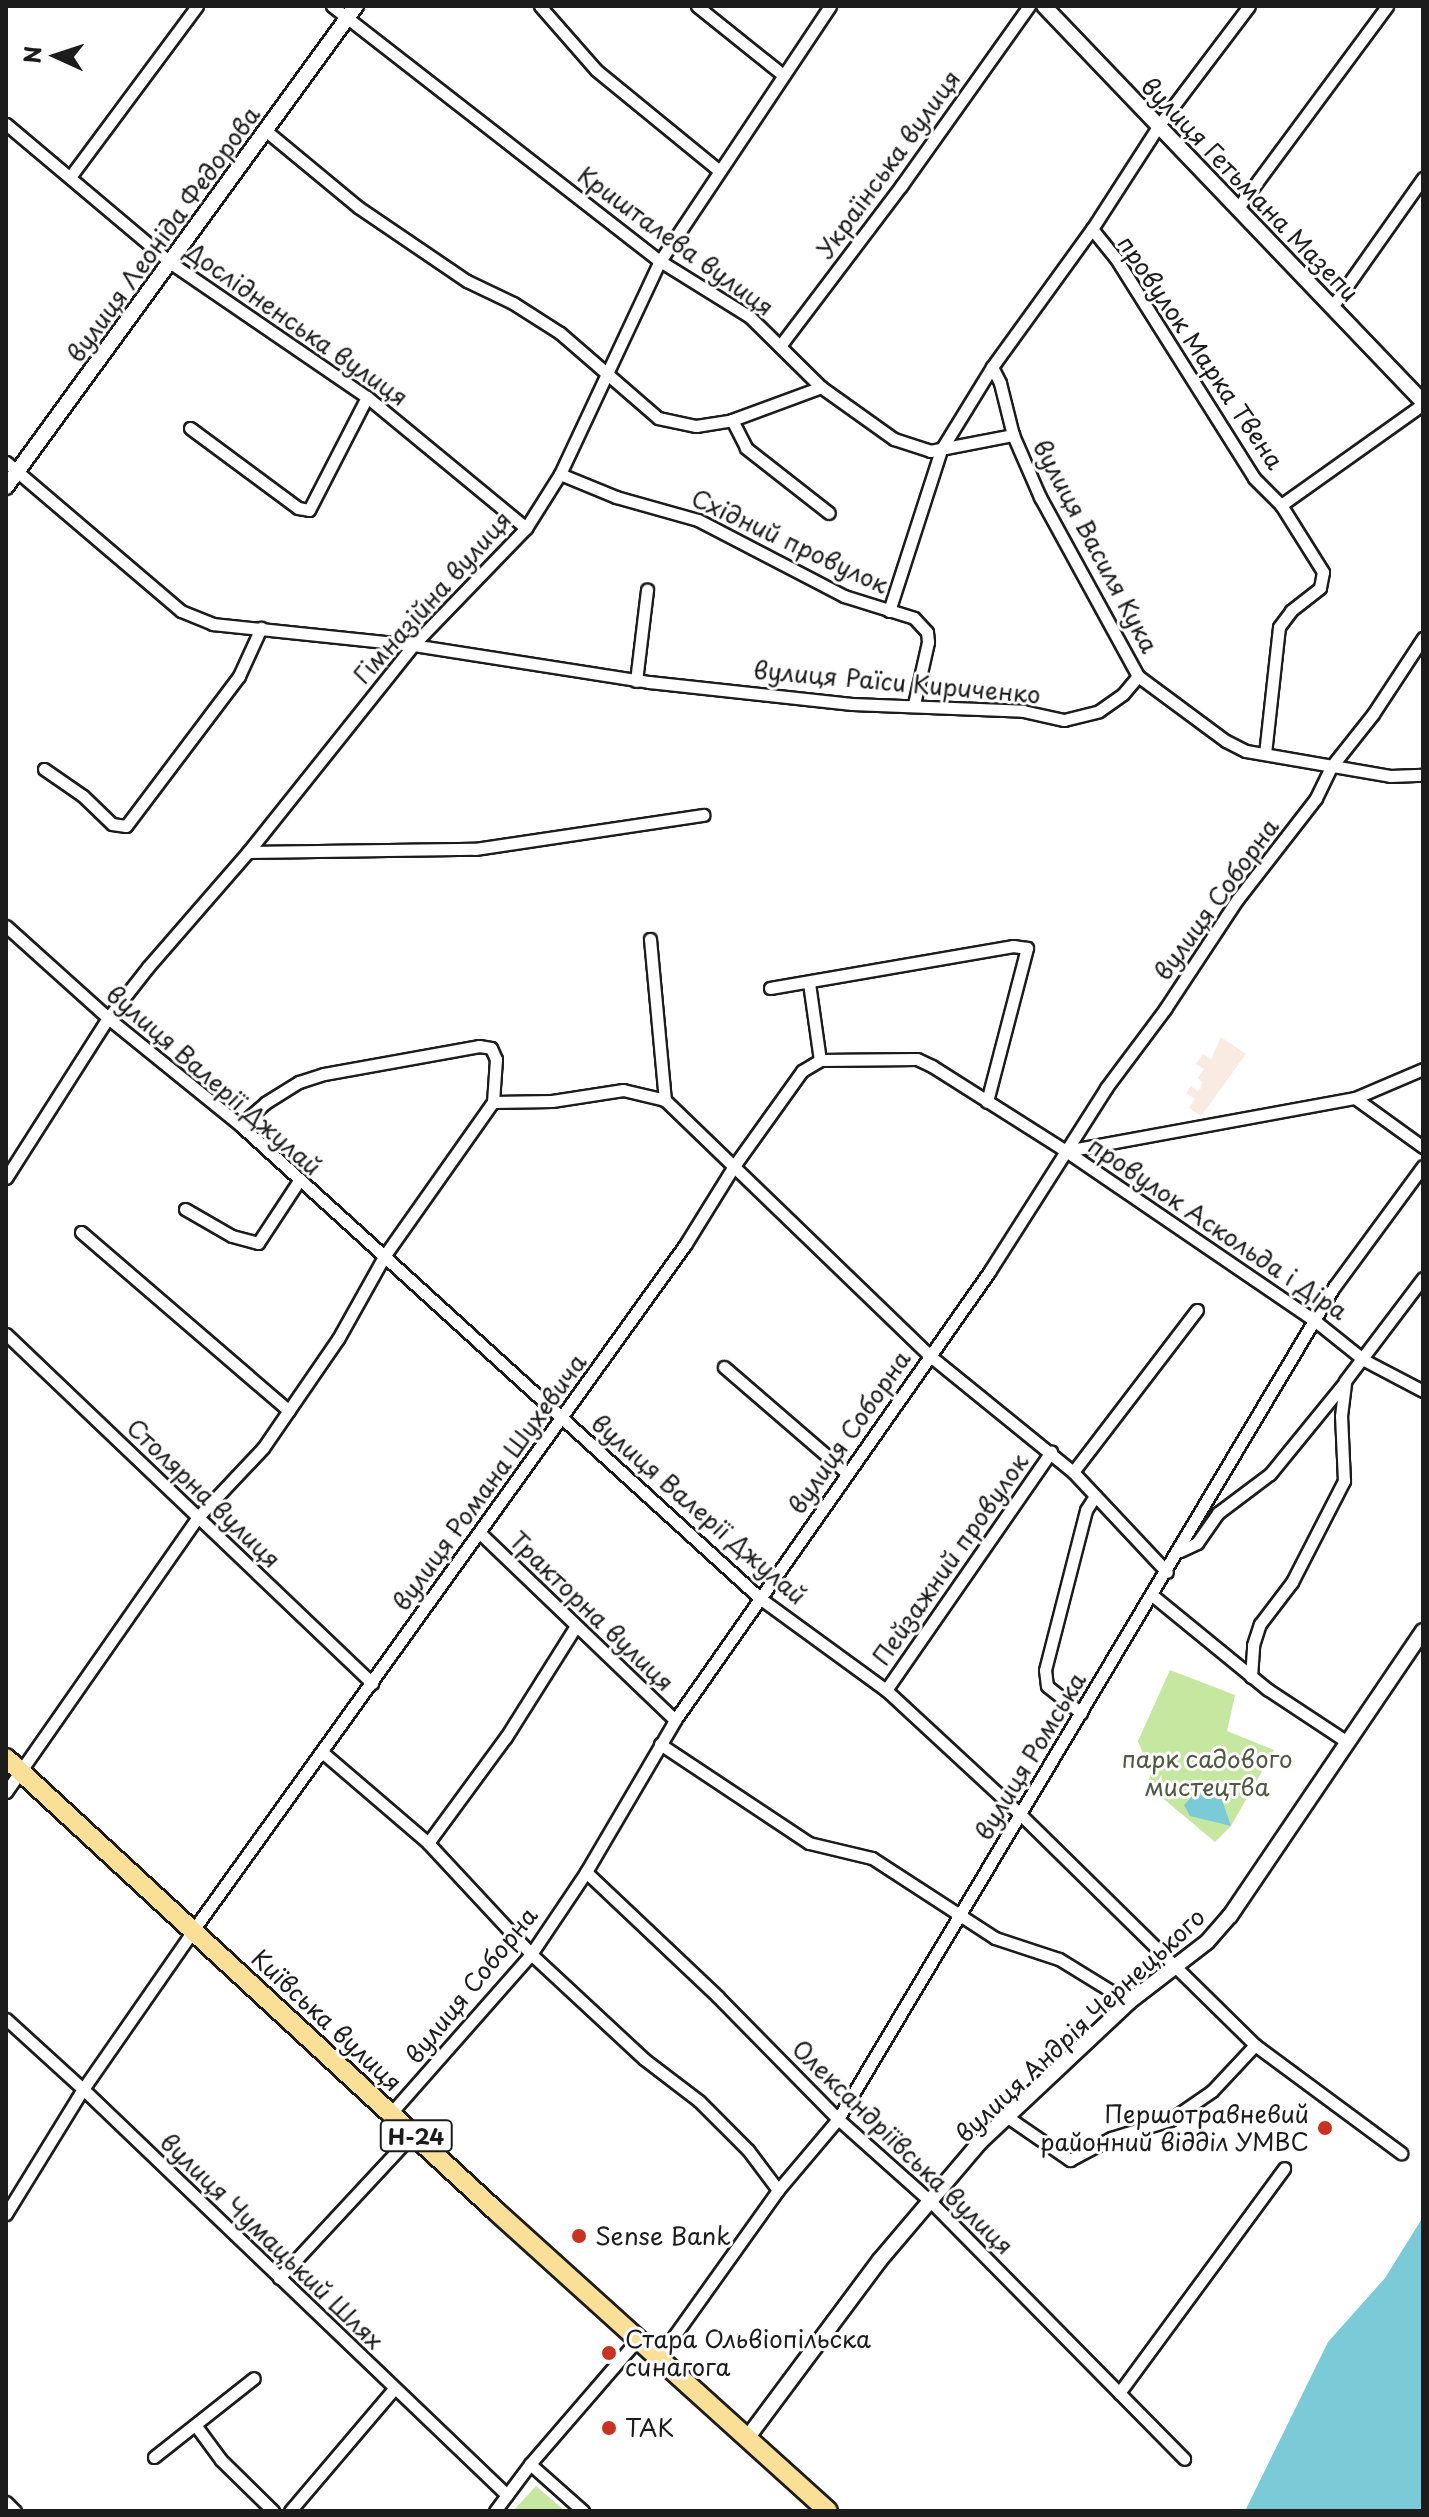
<!DOCTYPE html>
<meta charset="utf-8">
<style>
body{margin:0}
#map{position:relative;width:1429px;height:2517px;overflow:hidden;background:#fff;font-family:"Playpen Sans",sans-serif}
div>[style]{position:absolute}
[style*='--x']{left:calc(var(--x)*1px);top:calc(var(--y)*1px);width:calc(var(--w)*1px);rotate:calc(var(--a)*1deg)}
.built>*{inset:0;background:#faebe2}
.green>*{inset:0;background:#c5e7a0}
.water>*{inset:0;background:#7bcad8}
.roads{filter:drop-shadow(2px 0 #1c1c1c) drop-shadow(-2px 0 #1c1c1c) drop-shadow(0 2px #1c1c1c) drop-shadow(0 -2px #1c1c1c)}
.minor>*{height:11px;margin:-5.5px;padding:0 5.5px;transform-origin:5.5px;border-radius:5.5px;background:#fff}
.tertiary>*{height:14px;margin:-7px;padding:0 7px;transform-origin:7px;border-radius:7px;background:#fff}
.primary>*{height:18px;margin:-9px;padding:0 9px;transform-origin:9px;border-radius:9px;background:#fadf96}
.dots>*{width:22px;height:22px;translate:-50% -50%;box-sizing:border-box;border:4px solid #fff;border-radius:50%}
span{translate:-50% -50%;white-space:nowrap;text-align:center;line-height:1.15;-webkit-text-stroke:6px #fff;paint-order:stroke}
.shield-label span{padding:2px 6px;background:#fff;border:2px solid;border-radius:6px;-webkit-text-stroke-width:0}
.shield-label{font-size:22px;color:#1c1c1c;font-weight:700}
.street-label{font-size:24px;color:#1c1c1c}
.park-label{font-size:24px;color:#4f5944}
.poi-label{font-size:24px;color:#1c1c1c}
.right{translate:-100% -50%;text-align:right}
.left{translate:0 -50%;text-align:left}
.frame{position:absolute;inset:0;border:8px solid #1c1c1c;pointer-events:none}
.north{position:absolute;left:16px;top:16px;width:80px;height:80px;-webkit-text-stroke:6px #fff;paint-order:stroke;rotate:273deg;font-size:22px;font-weight:700;line-height:32px;text-align:center;color:#1c1c1c}
.north::after{content:'';display:block;margin:auto;width:28px;height:36px;background:#1c1c1c;clip-path:polygon(50% 0,100% 100%,50% 72%,0 100%)}
</style>
<div id="map">
<div class="built">
<div style="clip-path:polygon(1221px 1037px,1246px 1054px,1201px 1116px,1189px 1108px,1195px 1099px,1186px 1093px,1191px 1086px,1198px 1091px,1201px 1088px,1202px 1082px,1198px 1078px,1204px 1069px,1196px 1064px,1203px 1054px,1211px 1059px)"></div>
</div>
<div class="green">
<div style="clip-path:polygon(1170px 1670px,1235px 1695px,1227px 1731px,1274px 1750px,1231px 1826px,1215px 1842px,1147px 1785px,1151px 1773px,1138px 1741px)"></div>
<div style="clip-path:polygon(536px 2486px,565px 2511px,513px 2511px)"></div>
</div>
<div class="water">
<div style="clip-path:polygon(1194px 1794px,1221px 1797px,1231px 1826px,1190px 1816px,1184px 1805px)"></div>
<div style="clip-path:polygon(1423px 2217px,1423px 2511px,1245px 2511px,1328px 2342px,1385px 2278px)"></div>
</div>
<div class="roads">
<div class="minor">
<div style="--x:332;--y:6;--w:415;--a:37.9"></div>
<div style="--x:660;--y:261;--w:106;--a:31.9"></div>
<div style="--x:750;--y:317;--w:100;--a:44.6"></div>
<div style="--x:821;--y:387;--w:90;--a:35.5"></div>
<div style="--x:894;--y:439;--w:38;--a:18"></div>
<div style="--x:930;--y:451;--w:85;--a:-10.9"></div>
<div style="--x:540;--y:6;--w:85;--a:48.8"></div>
<div style="--x:596;--y:70;--w:158;--a:39.3"></div>
<div style="--x:697;--y:6;--w:110;--a:38.7"></div>
<div style="--x:6;--y:124;--w:216;--a:40.1"></div>
<div style="--x:171;--y:263;--w:237;--a:34.4"></div>
<div style="--x:367;--y:397;--w:206;--a:39.5"></div>
<div style="--x:265;--y:130;--w:121;--a:39.6"></div>
<div style="--x:358;--y:207;--w:132;--a:34.2"></div>
<div style="--x:467;--y:281;--w:51;--a:25.6"></div>
<div style="--x:513;--y:303;--w:56;--a:32.6"></div>
<div style="--x:560;--y:333;--w:130;--a:40.9"></div>
<div style="--x:658;--y:418;--w:39;--a:12"></div>
<div style="--x:696;--y:426;--w:36;--a:-9"></div>
<div style="--x:732;--y:420;--w:95;--a:-20.3"></div>
<div style="--x:70;--y:177;--w:213;--a:-53.4"></div>
<div style="--x:1237;--y:209;--w:252;--a:-53.5"></div>
<div style="--x:1092;--y:229;--w:36;--a:51"></div>
<div style="--x:1115;--y:257;--w:261;--a:57.8"></div>
<div style="--x:1254;--y:478;--w:38;--a:45"></div>
<div style="--x:1281;--y:505;--w:79;--a:57.9"></div>
<div style="--x:1323;--y:572;--w:16;--a:101"></div>
<div style="--x:1320;--y:588;--w:37;--a:142"></div>
<div style="--x:1291;--y:611;--w:20;--a:127"></div>
<div style="--x:1279;--y:627;--w:127;--a:96.3"></div>
<div style="--x:1332;--y:307;--w:158;--a:-54.8"></div>
<div style="--x:780;--y:346;--w:201;--a:-52.9"></div>
<div style="--x:901;--y:186;--w:221;--a:-54.6"></div>
<div style="--x:992;--y:367;--w:18;--a:63"></div>
<div style="--x:1000;--y:383;--w:54;--a:76"></div>
<div style="--x:1013;--y:435;--w:68;--a:66.5"></div>
<div style="--x:1040;--y:497;--w:204;--a:61.3"></div>
<div style="--x:1138;--y:676;--w:109;--a:36.5"></div>
<div style="--x:1226;--y:741;--w:22;--a:27"></div>
<div style="--x:1246;--y:751;--w:146;--a:9.8"></div>
<div style="--x:1390;--y:776;--w:33;--a:-2"></div>
<div style="--x:732;--y:420;--w:31;--a:63"></div>
<div style="--x:746;--y:448;--w:105;--a:38.1"></div>
<div style="--x:190;--y:428;--w:134;--a:36.5"></div>
<div style="--x:298;--y:508;--w:11;--a:10"></div>
<div style="--x:309;--y:510;--w:127;--a:-62.8"></div>
<div style="--x:6;--y:462;--w:230;--a:40.4"></div>
<div style="--x:181;--y:611;--w:35;--a:22"></div>
<div style="--x:213;--y:624;--w:201;--a:6"></div>
<div style="--x:413;--y:645;--w:239;--a:8.9"></div>
<div style="--x:649;--y:682;--w:204;--a:6.2"></div>
<div style="--x:852;--y:704;--w:171;--a:2.3"></div>
<div style="--x:1023;--y:711;--w:42;--a:12.4"></div>
<div style="--x:1064;--y:720;--w:36;--a:-14"></div>
<div style="--x:1099;--y:711;--w:29;--a:-35"></div>
<div style="--x:1123;--y:694;--w:23;--a:-50"></div>
<div style="--x:560;--y:474;--w:61;--a:22.3"></div>
<div style="--x:616;--y:497;--w:85;--a:15.7"></div>
<div style="--x:698;--y:520;--w:165;--a:27.5"></div>
<div style="--x:844;--y:596;--w:73;--a:17.4"></div>
<div style="--x:914;--y:618;--w:19;--a:47"></div>
<div style="--x:927;--y:632;--w:10;--a:84"></div>
<div style="--x:928;--y:642;--w:64;--a:102.7"></div>
<div style="--x:1281;--y:505;--w:174;--a:-35.4"></div>
<div style="--x:889;--y:611;--w:169;--a:-72.1"></div>
<div style="--x:941;--y:450;--w:97;--a:-58.4"></div>
<div style="--x:992;--y:367;--w:170;--a:-54.1"></div>
<div style="--x:1092;--y:229;--w:124;--a:-57.2"></div>
<div style="--x:1159;--y:125;--w:149;--a:-52.9"></div>
<div style="--x:636;--y:681;--w:92;--a:-83.1"></div>
<div style="--x:44;--y:769;--w:47;--a:34.7"></div>
<div style="--x:83;--y:796;--w:40;--a:44"></div>
<div style="--x:112;--y:824;--w:14;--a:8"></div>
<div style="--x:126;--y:826;--w:188;--a:-53"></div>
<div style="--x:239;--y:676;--w:53;--a:-65.4"></div>
<div style="--x:248;--y:852;--w:227;--a:-0.8"></div>
<div style="--x:475;--y:849;--w:231;--a:-8.5"></div>
<div style="--x:6;--y:926;--w:137;--a:42"></div>
<div style="--x:108;--y:1018;--w:170;--a:39"></div>
<div style="--x:240;--y:1125;--w:704;--a:42.3"></div>
<div style="--x:761;--y:1599;--w:155;--a:36.1"></div>
<div style="--x:886;--y:1690;--w:183;--a:42.8"></div>
<div style="--x:1020;--y:1814;--w:330;--a:44.5"></div>
<div style="--x:1255;--y:2045;--w:182;--a:36.5"></div>
<div style="--x:650;--y:939;--w:162;--a:84.7"></div>
<div style="--x:809;--y:983;--w:78;--a:81.9"></div>
<div style="--x:770;--y:988;--w:247;--a:-9.8"></div>
<div style="--x:1013;--y:946;--w:14;--a:8"></div>
<div style="--x:1027;--y:948;--w:159;--a:104.6"></div>
<div style="--x:1355;--y:1098;--w:84;--a:35.8"></div>
<div style="--x:493;--y:1102;--w:59;--a:-1"></div>
<div style="--x:552;--y:1101;--w:72;--a:-8.8"></div>
<div style="--x:623;--y:1090;--w:43;--a:13.4"></div>
<div style="--x:665;--y:1100;--w:367;--a:44"></div>
<div style="--x:929;--y:1355;--w:186;--a:39.1"></div>
<div style="--x:1073;--y:1472;--w:137;--a:46.8"></div>
<div style="--x:240;--y:1125;--w:33;--a:-41"></div>
<div style="--x:265;--y:1103;--w:40;--a:-32"></div>
<div style="--x:299;--y:1082;--w:26;--a:-18"></div>
<div style="--x:324;--y:1074;--w:158;--a:-10.2"></div>
<div style="--x:479;--y:1046;--w:12;--a:9"></div>
<div style="--x:491;--y:1048;--w:12;--a:66"></div>
<div style="--x:496;--y:1059;--w:43;--a:94"></div>
<div style="--x:1066;--y:1151;--w:294;--a:-10.4"></div>
<div style="--x:1355;--y:1098;--w:74;--a:-23.1"></div>
<div style="--x:6;--y:1178;--w:190;--a:-57.5"></div>
<div style="--x:108;--y:1018;--w:65;--a:-51.9"></div>
<div style="--x:148;--y:967;--w:152;--a:-49"></div>
<div style="--x:248;--y:852;--w:265;--a:-51.4"></div>
<div style="--x:413;--y:645;--w:163;--a:-46"></div>
<div style="--x:526;--y:528;--w:64;--a:-57.8"></div>
<div style="--x:560;--y:474;--w:235;--a:-64.9"></div>
<div style="--x:660;--y:261;--w:306;--a:-56.3"></div>
<div style="--x:185;--y:1209;--w:54;--a:29.9"></div>
<div style="--x:232;--y:1236;--w:27;--a:15"></div>
<div style="--x:258;--y:1243;--w:73;--a:-56.7"></div>
<div style="--x:81;--y:1232;--w:274;--a:40.7"></div>
<div style="--x:6;--y:1334;--w:506;--a:43.64"></div>
<div style="--x:724;--y:1367;--w:162;--a:40.8"></div>
<div style="--x:1073;--y:1472;--w:204;--a:-52.6"></div>
<div style="--x:480;--y:1533;--w:270;--a:43.8"></div>
<div style="--x:1180;--y:1551;--w:19;--a:-25"></div>
<div style="--x:1197;--y:1543;--w:37;--a:-55"></div>
<div style="--x:1218;--y:1513;--w:65;--a:-36.9"></div>
<div style="--x:1270;--y:1474;--w:119;--a:-50.8"></div>
<div style="--x:1152;--y:1595;--w:149;--a:39.3"></div>
<div style="--x:1267;--y:1689;--w:95;--a:33.4"></div>
<div style="--x:1251;--y:1677;--w:32;--a:-86"></div>
<div style="--x:1253;--y:1645;--w:22;--a:-72"></div>
<div style="--x:1260;--y:1624;--w:53;--a:-52.7"></div>
<div style="--x:1292;--y:1582;--w:114;--a:-62.8"></div>
<div style="--x:1344;--y:1481;--w:65;--a:-92.6"></div>
<div style="--x:1341;--y:1416;--w:35;--a:-83"></div>
<div style="--x:1345;--y:1381;--w:129;--a:-52.9"></div>
<div style="--x:886;--y:1690;--w:290;--a:-55.3"></div>
<div style="--x:1081;--y:1713;--w:43;--a:-141.5"></div>
<div style="--x:1047;--y:1686;--w:16;--a:-97"></div>
<div style="--x:1045;--y:1670;--w:165;--a:-75.6"></div>
<div style="--x:1086;--y:1510;--w:17;--a:-57"></div>
<div style="--x:660;--y:1744;--w:179;--a:33.6"></div>
<div style="--x:809;--y:1843;--w:65;--a:13.4"></div>
<div style="--x:872;--y:1858;--w:147;--a:33"></div>
<div style="--x:995;--y:1938;--w:67;--a:18.2"></div>
<div style="--x:1059;--y:1959;--w:82;--a:31.6"></div>
<div style="--x:322;--y:1752;--w:140;--a:40.6"></div>
<div style="--x:428;--y:1843;--w:151;--a:47.1"></div>
<div style="--x:531;--y:1954;--w:154;--a:42.9"></div>
<div style="--x:644;--y:2059;--w:69;--a:37.4"></div>
<div style="--x:699;--y:2101;--w:69;--a:45"></div>
<div style="--x:748;--y:2150;--w:50;--a:53.1"></div>
<div style="--x:6;--y:1792;--w:334;--a:-55.1"></div>
<div style="--x:197;--y:1518;--w:96;--a:-46.7"></div>
<div style="--x:263;--y:1448;--w:132;--a:-55.5"></div>
<div style="--x:338;--y:1339;--w:96;--a:-60.8"></div>
<div style="--x:385;--y:1255;--w:187;--a:-54.8"></div>
<div style="--x:428;--y:1843;--w:132;--a:-53.7"></div>
<div style="--x:506;--y:1737;--w:131;--a:-57.8"></div>
<div style="--x:586;--y:1872;--w:182;--a:43.4"></div>
<div style="--x:718;--y:1997;--w:171;--a:45.5"></div>
<div style="--x:838;--y:2119;--w:123;--a:41.7"></div>
<div style="--x:930;--y:2201;--w:362;--a:45.4"></div>
<div style="--x:6;--y:2019;--w:104;--a:42.3"></div>
<div style="--x:83;--y:2089;--w:587;--a:43.76"></div>
<div style="--x:391;--y:2113;--w:212;--a:-48.6"></div>
<div style="--x:531;--y:1954;--w:99;--a:-56.1"></div>
<div style="--x:586;--y:1872;--w:176;--a:-59.6"></div>
<div style="--x:675;--y:1720;--w:547;--a:-54.97"></div>
<div style="--x:989;--y:1272;--w:218;--a:-57.5"></div>
<div style="--x:1106;--y:1088;--w:99;--a:-53.2"></div>
<div style="--x:1165;--y:1009;--w:131;--a:-56.6"></div>
<div style="--x:1237;--y:900;--w:129;--a:-52.2"></div>
<div style="--x:1316;--y:798;--w:34;--a:-64"></div>
<div style="--x:1331;--y:767;--w:68;--a:-51.6"></div>
<div style="--x:1373;--y:714;--w:91;--a:-56.7"></div>
<div style="--x:1006;--y:2116;--w:78;--a:34.5"></div>
<div style="--x:1070;--y:2160;--w:47;--a:-28.2"></div>
<div style="--x:1111;--y:2138;--w:62;--a:-17"></div>
<div style="--x:1170;--y:2120;--w:51;--a:-34.6"></div>
<div style="--x:1212;--y:2091;--w:63;--a:-46.9"></div>
<div style="--x:6;--y:2214;--w:147;--a:-58.4"></div>
<div style="--x:83;--y:2089;--w:195;--a:-55.2"></div>
<div style="--x:194;--y:1929;--w:842;--a:-54.33"></div>
<div style="--x:685;--y:1245;--w:93;--a:-58.2"></div>
<div style="--x:734;--y:1166;--w:117;--a:-54.4"></div>
<div style="--x:802;--y:1071;--w:21;--a:-31"></div>
<div style="--x:820;--y:1060;--w:97;--a:-0.6"></div>
<div style="--x:917;--y:1059;--w:17;--a:25"></div>
<div style="--x:932;--y:1066;--w:159;--a:32.4"></div>
<div style="--x:1066;--y:1151;--w:300;--a:34.3"></div>
<div style="--x:1314;--y:1320;--w:64;--a:38.7"></div>
<div style="--x:1364;--y:1360;--w:67;--a:27.7"></div>
<div style="--x:279;--y:2278;--w:197;--a:-47.1"></div>
<div style="--x:659;--y:2357;--w:205;--a:-54.5"></div>
<div style="--x:778;--y:2190;--w:93;--a:-49.8"></div>
<div style="--x:838;--y:2119;--w:969;--a:-59.2"></div>
<div style="--x:1334;--y:1287;--w:150;--a:-53.7"></div>
<div style="--x:1119;--y:2393;--w:279;--a:-53.7"></div>
<div style="--x:196;--y:2426;--w:42;--a:53.7"></div>
<div style="--x:221;--y:2460;--w:73;--a:44.4"></div>
<div style="--x:154;--y:2457;--w:127;--a:-38.3"></div>
<div style="--x:530;--y:2464;--w:71;--a:41.6"></div>
<div style="--x:6;--y:2502;--w:13;--a:45"></div>
<div style="--x:290;--y:2511;--w:160;--a:-49.6"></div>
<div style="--x:495;--y:2511;--w:59;--a:-53.3"></div>
<div style="--x:530;--y:2464;--w:165;--a:-49.2"></div>
</div>
<div class="tertiary">
<div style="--x:1044;--y:6;--w:548;--a:46.26"></div>
<div style="--x:6;--y:487;--w:595;--a:-53.96"></div>
<div style="--x:748;--y:2437;--w:221;--a:-53.3"></div>
<div style="--x:880;--y:2260;--w:155;--a:-49.7"></div>
<div style="--x:980;--y:2142;--w:204;--a:-43.2"></div>
<div style="--x:1129;--y:2002;--w:98;--a:-37.6"></div>
<div style="--x:1207;--y:1942;--w:35;--a:-49"></div>
<div style="--x:1230;--y:1916;--w:344;--a:-55.9"></div>
</div>
<div class="primary">
<div style="--x:6;--y:1758;--w:669;--a:42.76"></div>
<div style="--x:497;--y:2212;--w:446;--a:42.1"></div>
</div>
</div>
<div class="dots">
<div style="left:1325px;top:2128px;background:#c8321e"></div>
<div style="left:579px;top:2236px;background:#c8321e"></div>
<div style="left:609px;top:2353px;background:#c8321e"></div>
<div style="left:609px;top:2428px;background:#c8321e"></div>
</div>
<div class="shield-label">
<span style="left:416px;top:2136px">Н-24</span>
</div>
<div class="street-label">
<span style="left:888px;top:164px;rotate:-54deg">Українська вулиця</span>
<span style="left:1250px;top:189px;rotate:46deg">вулиця Гетьмана Мазепи</span>
<span style="left:163px;top:234px;rotate:-54deg">вулиця Леоніда Федорова</span>
<span style="left:676px;top:241px;rotate:36deg">Кришталева вулиця</span>
<span style="left:297px;top:324px;rotate:35deg">Дослідненська вулиця</span>
<span style="left:1201px;top:352px;rotate:56deg">провулок Марка Твена</span>
<span style="left:790px;top:541px;rotate:25deg">Східний провулок</span>
<span style="left:1096px;top:546px;rotate:62deg">вулиця Василя Кука</span>
<span style="left:432px;top:597px;rotate:-48deg">Гімназійна вулиця</span>
<span style="left:897px;top:682px;rotate:5deg">вулиця Раїси Кириченко</span>
<span style="left:1216px;top:899px;rotate:-54deg">вулиця Соборна</span>
<span style="left:214px;top:1080px;rotate:41deg">вулиця Валерії Джулай</span>
<span style="left:1218px;top:1228px;rotate:34deg">провулок Аскольда і Діра</span>
<span style="left:849px;top:1432px;rotate:-55deg">вулиця Соборна</span>
<span style="left:489px;top:1482px;rotate:-54deg">вулиця Романа Шухевича</span>
<span style="left:204px;top:1493px;rotate:44deg">Столярна вулиця</span>
<span style="left:699px;top:1509px;rotate:41deg">вулиця Валерії Джулай</span>
<span style="left:950px;top:1559px;rotate:-55deg">Пейзажний провулок</span>
<span style="left:592px;top:1611px;rotate:44deg">Тракторна вулиця</span>
<span style="left:1030px;top:1756px;rotate:-59deg">вулиця Ромська</span>
<span style="left:471px;top:1985px;rotate:-51deg">вулиця Соборна</span>
<span style="left:327px;top:2020px;rotate:43deg">Київська вулиця</span>
<span style="left:1080px;top:2025px;rotate:-43deg">вулиця Андрія Чернецького</span>
<span style="left:903px;top:2147px;rotate:44deg">Олександріївська вулиця</span>
<span style="left:272px;top:2241px;rotate:44deg">вулиця Чумацький Шлях</span>
</div>
<div class="park-label">
<span style="left:1207px;top:1773px">парк садового<br>мистецтва</span>
</div>
<div class="poi-label">
<span class="right" style="left:1309px;top:2128px">Першотравневий<br>районний відділ УМВС</span>
<span class="left" style="left:595px;top:2236px">Sense Bank</span>
<span class="left" style="left:625px;top:2353px">Стара Ольвіопільска<br>синагога</span>
<span class="left" style="left:625px;top:2428px">ТАК</span>
</div>
<div class="frame"></div>
<div class="north">N</div>
</div>
